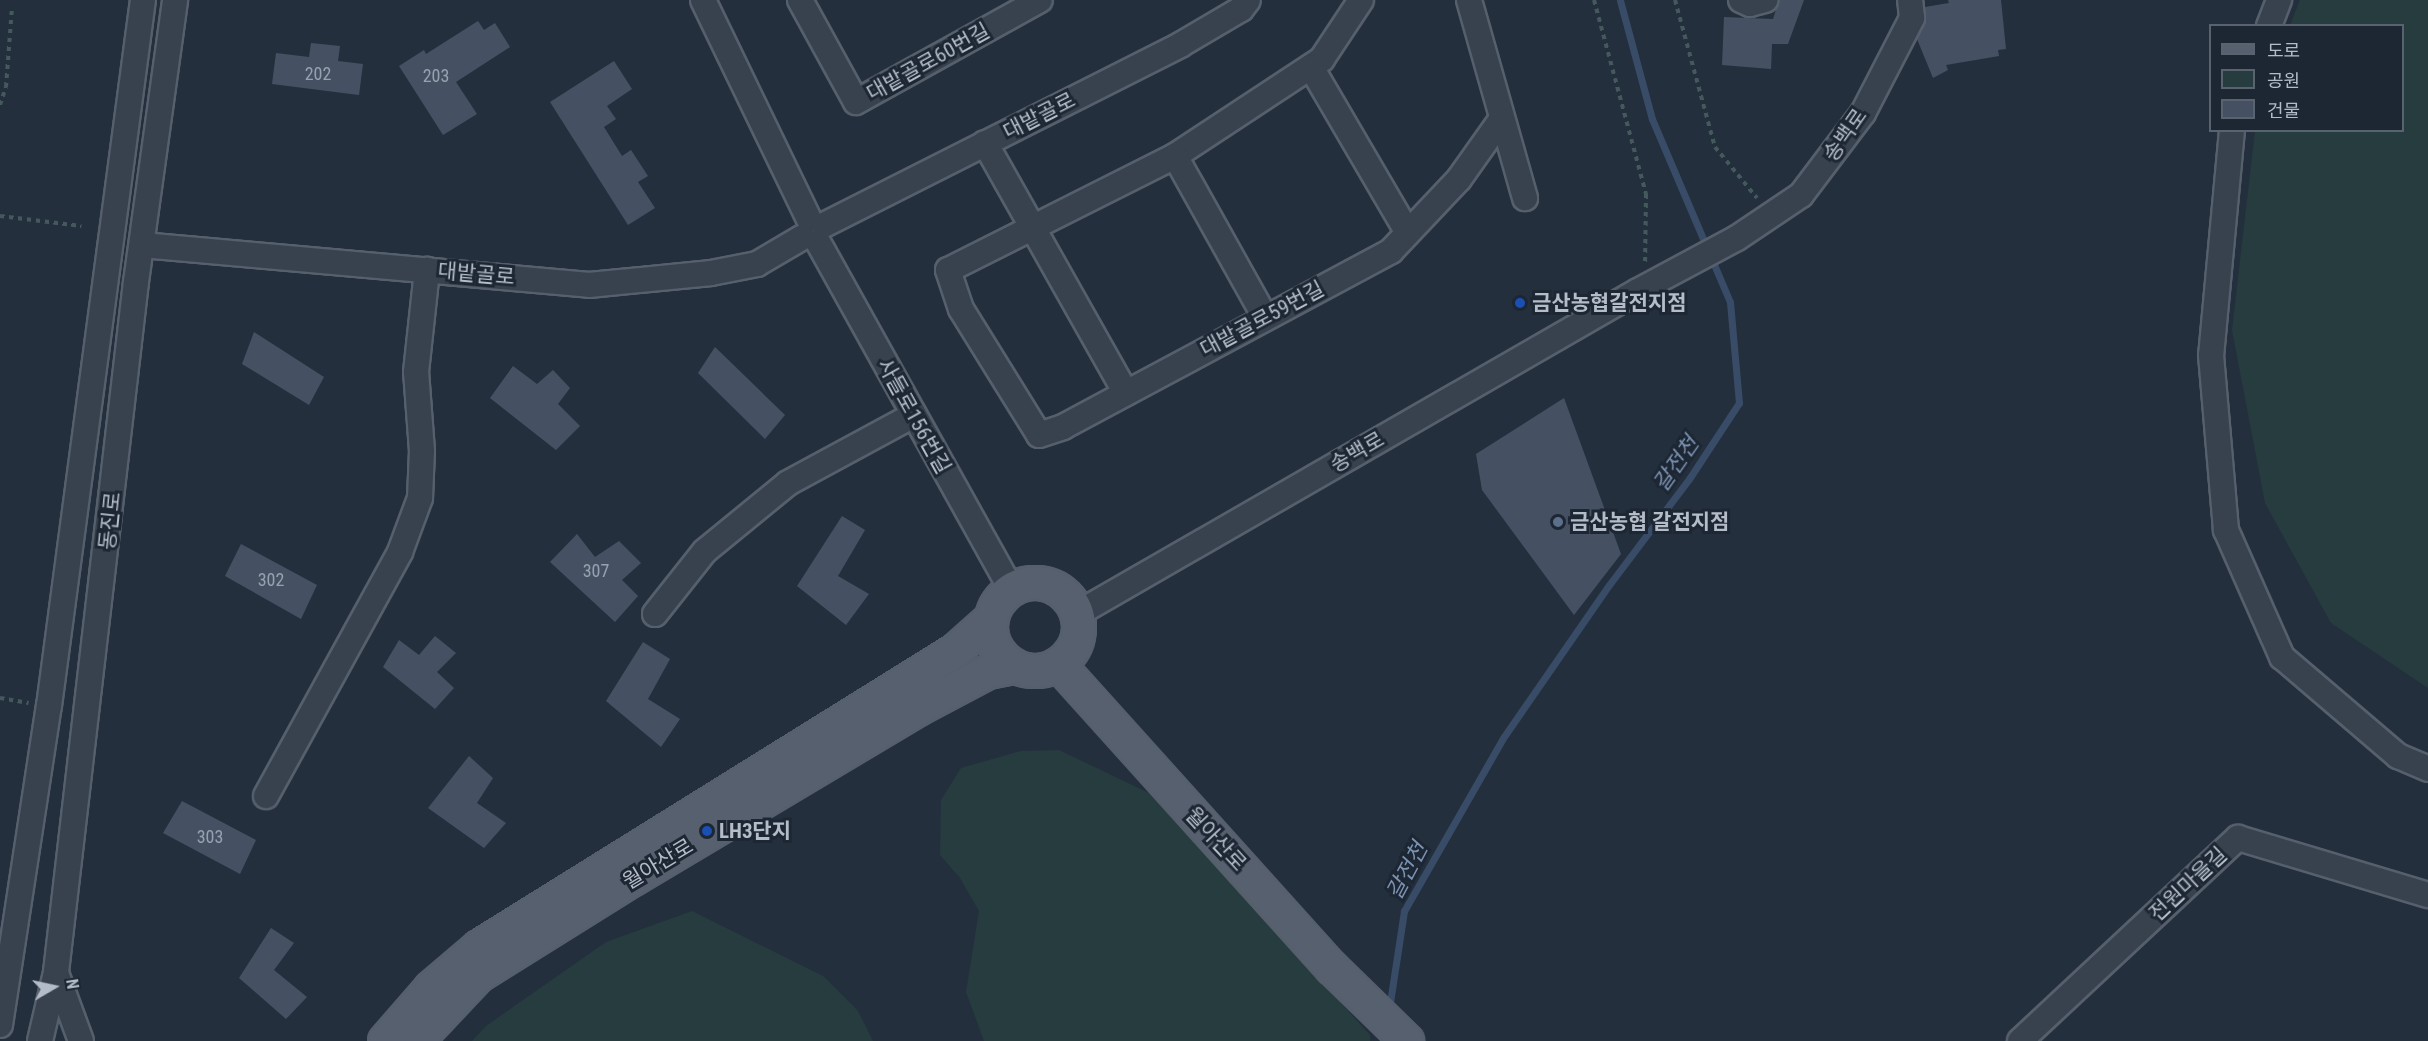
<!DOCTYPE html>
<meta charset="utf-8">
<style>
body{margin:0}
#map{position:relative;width:2428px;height:1041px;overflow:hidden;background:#242f3e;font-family:"Roboto Condensed","Noto Sans KR",sans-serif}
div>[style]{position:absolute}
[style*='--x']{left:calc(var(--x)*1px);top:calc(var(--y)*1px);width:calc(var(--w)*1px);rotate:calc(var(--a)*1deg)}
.green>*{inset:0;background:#263c3f}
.stream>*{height:7px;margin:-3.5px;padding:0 3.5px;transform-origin:3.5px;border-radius:3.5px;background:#394c67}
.building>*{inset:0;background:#455162}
.path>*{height:4px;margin-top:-2px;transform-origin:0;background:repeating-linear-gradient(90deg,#44595c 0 4.5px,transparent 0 9px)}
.roads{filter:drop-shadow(2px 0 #565f6c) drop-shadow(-2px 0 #565f6c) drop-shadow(0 2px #565f6c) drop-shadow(0 -2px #565f6c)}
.minor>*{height:24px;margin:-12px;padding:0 12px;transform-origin:12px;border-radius:12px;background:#38414e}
.major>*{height:32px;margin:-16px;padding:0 16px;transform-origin:16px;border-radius:16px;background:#56606e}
.major>.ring{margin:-16px;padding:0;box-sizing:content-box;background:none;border:32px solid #56606e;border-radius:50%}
.dots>*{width:16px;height:16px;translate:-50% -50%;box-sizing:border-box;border:3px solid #1d2633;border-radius:50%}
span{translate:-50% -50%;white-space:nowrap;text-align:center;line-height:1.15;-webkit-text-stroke:6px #1d2633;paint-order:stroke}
.number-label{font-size:18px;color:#98a1af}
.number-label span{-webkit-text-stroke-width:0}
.street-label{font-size:21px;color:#b4bcc9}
.poi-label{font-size:21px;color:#b4bcc9;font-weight:700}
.left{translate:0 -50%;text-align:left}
.water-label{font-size:22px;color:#7c92b1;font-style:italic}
.legend{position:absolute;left:2209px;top:24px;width:195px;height:108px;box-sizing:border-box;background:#1d2633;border:2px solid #59626f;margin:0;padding:8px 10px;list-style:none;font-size:18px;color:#b4bcc9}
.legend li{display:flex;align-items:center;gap:12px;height:30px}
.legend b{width:30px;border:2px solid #59626f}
.north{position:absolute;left:24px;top:957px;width:60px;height:60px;-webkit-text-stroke:4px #1d2633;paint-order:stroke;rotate:81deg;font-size:16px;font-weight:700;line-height:24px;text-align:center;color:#b4bcc9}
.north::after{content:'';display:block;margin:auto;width:21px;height:27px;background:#b4bcc9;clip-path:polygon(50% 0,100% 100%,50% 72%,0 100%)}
</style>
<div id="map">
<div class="green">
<div style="clip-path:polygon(2300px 0,2428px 0,2428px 688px,2331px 623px,2265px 503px,2232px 330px,2255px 131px,2402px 130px,2402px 26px,2290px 25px)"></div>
<div style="clip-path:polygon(1059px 750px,1151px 794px,1370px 1035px,1370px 1041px,984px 1041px,966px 992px,979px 911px,960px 878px,940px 855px,941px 800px,961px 768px,1021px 751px)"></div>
<div style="clip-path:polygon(692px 911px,823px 976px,858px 1011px,873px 1041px,472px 1041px,486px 1026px,606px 942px)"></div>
</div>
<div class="stream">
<div style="--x:1389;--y:1009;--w:99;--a:-81.3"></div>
<div style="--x:1404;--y:911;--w:199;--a:-60.2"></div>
<div style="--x:1503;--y:738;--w:186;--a:-55.3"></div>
<div style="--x:1609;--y:585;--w:133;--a:-53"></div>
<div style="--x:1689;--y:479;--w:91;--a:-56.7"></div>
<div style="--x:1739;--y:403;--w:101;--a:-95.1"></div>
<div style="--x:1730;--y:302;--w:199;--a:-113.1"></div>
<div style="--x:1652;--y:119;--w:123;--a:-105.1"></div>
</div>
<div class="building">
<div style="clip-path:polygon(1779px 0,1804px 0,1788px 44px,1772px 44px,1771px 69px,1722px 65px,1724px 17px,1773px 19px)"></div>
<div style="clip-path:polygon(1948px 0,2001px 0,2006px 49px,1998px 50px,1999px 56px,1946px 65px,1948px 70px,1933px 78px,1917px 39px,1925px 24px,1925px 7px,1949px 3px)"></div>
<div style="clip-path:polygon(478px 21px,484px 30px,495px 23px,510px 47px,456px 82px,477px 114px,443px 135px,399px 66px,424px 50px,426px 54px)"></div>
<div style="clip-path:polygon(311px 43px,340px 46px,338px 61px,363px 64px,359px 95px,272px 84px,276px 53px,309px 57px)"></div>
<div style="clip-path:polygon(614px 61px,632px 89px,607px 106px,616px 119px,604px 127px,622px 156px,631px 150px,648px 176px,638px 182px,655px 208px,628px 225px,550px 102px)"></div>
<div style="clip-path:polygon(254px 332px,324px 377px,309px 405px,242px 364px)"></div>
<div style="clip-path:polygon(715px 347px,785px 415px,765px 439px,698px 373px)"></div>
<div style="clip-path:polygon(513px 366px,537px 384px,553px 370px,570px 388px,558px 404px,580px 426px,556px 450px,490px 398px)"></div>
<div style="clip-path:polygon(1564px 398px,1621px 554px,1574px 615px,1482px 490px,1476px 454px)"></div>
<div style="clip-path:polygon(842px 516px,865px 530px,838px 576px,869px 594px,846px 625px,797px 586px)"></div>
<div style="clip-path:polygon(577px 534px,595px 557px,619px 541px,641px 563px,622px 580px,638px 596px,615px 622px,550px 562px)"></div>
<div style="clip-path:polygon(241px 544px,317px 585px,301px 619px,225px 576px)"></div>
<div style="clip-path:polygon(435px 636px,456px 653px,437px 672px,454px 688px,435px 709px,383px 667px,399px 640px,419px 655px)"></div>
<div style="clip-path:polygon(643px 642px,670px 659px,648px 699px,680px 719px,661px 747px,606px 701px)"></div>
<div style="clip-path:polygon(469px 756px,493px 778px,477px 803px,506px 823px,484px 848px,428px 808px)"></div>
<div style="clip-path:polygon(182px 801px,256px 840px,240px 874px,163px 833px)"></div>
<div style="clip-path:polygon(271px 928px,294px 943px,274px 970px,307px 997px,286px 1019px,239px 978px)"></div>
</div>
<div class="path">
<div style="--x:1594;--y:0;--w:201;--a:75"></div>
<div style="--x:1646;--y:194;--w:68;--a:90.8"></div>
<div style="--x:1675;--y:0;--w:152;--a:74.8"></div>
<div style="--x:1715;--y:147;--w:66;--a:50.5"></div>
<div style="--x:0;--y:105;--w:19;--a:-72"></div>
<div style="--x:6;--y:87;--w:80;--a:-85.7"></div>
<div style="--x:0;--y:216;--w:82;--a:7"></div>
<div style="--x:0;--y:698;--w:29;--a:10"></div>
</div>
<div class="roads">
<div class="minor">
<div style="--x:703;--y:0;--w:243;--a:64.2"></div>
<div style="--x:800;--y:0;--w:116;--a:61.2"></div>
<div style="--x:856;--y:102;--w:210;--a:-29"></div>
<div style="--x:1361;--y:0;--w:71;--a:123.5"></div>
<div style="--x:1322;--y:59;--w:176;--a:146.6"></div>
<div style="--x:1175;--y:156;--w:254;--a:153.3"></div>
<div style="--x:948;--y:270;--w:41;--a:71.6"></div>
<div style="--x:961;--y:309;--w:148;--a:58.2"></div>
<div style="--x:1039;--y:435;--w:25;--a:-18"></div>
<div style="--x:1063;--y:427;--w:372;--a:-28.2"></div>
<div style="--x:1391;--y:251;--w:99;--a:-46.6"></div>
<div style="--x:1459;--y:179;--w:72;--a:-54.6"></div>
<div style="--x:1469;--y:0;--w:206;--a:74.2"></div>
<div style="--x:1741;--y:0;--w:10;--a:24"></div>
<div style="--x:1750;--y:4;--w:16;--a:-15"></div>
<div style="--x:2269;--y:26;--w:28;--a:-69"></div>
<div style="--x:1311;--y:67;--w:192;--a:59.7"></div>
<div style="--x:2232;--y:130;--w:226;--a:95.3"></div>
<div style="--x:2211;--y:355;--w:176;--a:85.1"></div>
<div style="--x:2226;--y:530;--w:139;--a:66.2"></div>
<div style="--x:2282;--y:657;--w:153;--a:40.5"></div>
<div style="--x:2398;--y:756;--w:33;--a:23"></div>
<div style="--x:985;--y:143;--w:287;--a:60.6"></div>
<div style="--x:1175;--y:156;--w:184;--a:60.8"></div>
<div style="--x:824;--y:225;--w:399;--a:-26.8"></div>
<div style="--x:1180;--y:45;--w:71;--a:-30.5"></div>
<div style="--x:1241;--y:9;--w:11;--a:-52"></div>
<div style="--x:818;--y:242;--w:397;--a:60.9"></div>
<div style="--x:142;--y:245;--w:449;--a:5.1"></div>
<div style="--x:589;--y:285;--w:123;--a:-5.6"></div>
<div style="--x:711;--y:273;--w:47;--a:-11.1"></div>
<div style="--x:757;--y:264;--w:53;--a:-30.4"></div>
<div style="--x:655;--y:614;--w:80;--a:-51.6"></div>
<div style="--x:705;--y:551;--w:107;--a:-39.3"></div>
<div style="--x:788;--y:483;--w:143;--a:-28.4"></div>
<div style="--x:1077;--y:614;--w:647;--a:-29.93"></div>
<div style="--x:1638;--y:291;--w:112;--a:-28.2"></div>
<div style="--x:1737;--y:238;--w:77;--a:-33.9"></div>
<div style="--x:1801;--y:195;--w:103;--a:-52.9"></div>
<div style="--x:1863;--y:113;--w:107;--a:-62.7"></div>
<div style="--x:1912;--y:18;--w:18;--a:-96"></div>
<div style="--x:266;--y:796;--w:278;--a:-61.2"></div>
<div style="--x:400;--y:552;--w:58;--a:-69.7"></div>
<div style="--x:420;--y:498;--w:47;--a:-87.6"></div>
<div style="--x:422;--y:451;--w:79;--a:-94.3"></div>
<div style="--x:416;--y:372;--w:103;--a:-83.8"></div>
<div style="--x:56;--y:973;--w:72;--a:69.8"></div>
<div style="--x:0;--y:1025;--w:323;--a:-81.3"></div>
<div style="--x:49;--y:706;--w:712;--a:-82.42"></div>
<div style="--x:40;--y:1041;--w:71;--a:-76.9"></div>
<div style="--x:56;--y:972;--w:695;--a:-83.39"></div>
<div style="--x:136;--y:282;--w:285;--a:-82.1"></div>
<div style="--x:2020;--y:1041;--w:298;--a:-43"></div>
<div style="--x:2238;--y:838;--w:198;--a:16.7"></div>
</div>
<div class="major">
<div class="ring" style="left:991px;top:583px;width:56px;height:56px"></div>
<div style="--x:1059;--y:665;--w:408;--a:48"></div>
<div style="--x:1332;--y:968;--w:105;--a:44.2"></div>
<div style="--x:385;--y:1041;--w:70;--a:-49"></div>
<div style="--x:431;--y:988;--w:63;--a:-40.5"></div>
<div style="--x:479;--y:947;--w:561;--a:-31.88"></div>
<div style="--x:955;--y:651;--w:48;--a:-41.6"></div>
<div style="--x:417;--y:1041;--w:89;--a:-46.8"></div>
<div style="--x:478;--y:976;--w:185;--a:-32"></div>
<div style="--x:635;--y:878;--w:330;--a:-30.8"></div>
<div style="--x:918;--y:709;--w:79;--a:-27.9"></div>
<div style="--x:988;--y:672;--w:26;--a:-11"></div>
</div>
</div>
<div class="dots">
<div style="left:1520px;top:303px;background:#1a4fb4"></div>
<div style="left:1558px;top:522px;background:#5c6f8a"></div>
<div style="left:707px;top:831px;background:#1a4fb4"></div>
</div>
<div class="number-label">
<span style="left:318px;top:74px">202</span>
<span style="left:436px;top:76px">203</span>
<span style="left:596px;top:571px">307</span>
<span style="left:271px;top:580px">302</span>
<span style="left:210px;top:837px">303</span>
</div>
<div class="street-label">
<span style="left:928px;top:62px;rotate:-29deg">대밭골로60번길</span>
<span style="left:1039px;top:116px;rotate:-27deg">대밭골로</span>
<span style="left:1845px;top:135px;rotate:-55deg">송백로</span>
<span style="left:476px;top:274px;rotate:5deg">대밭골로</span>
<span style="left:1262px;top:319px;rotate:-28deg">대밭골로59번길</span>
<span style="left:914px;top:416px;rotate:61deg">사들로156번길</span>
<span style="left:1357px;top:452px;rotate:-30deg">송백로</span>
<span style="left:110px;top:521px;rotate:-84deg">동진로</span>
<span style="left:1216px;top:839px;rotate:47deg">월아산로</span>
<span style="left:658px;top:864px;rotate:-31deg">월아산로</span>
<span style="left:2188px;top:884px;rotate:-43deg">전원마을길</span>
</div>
<div class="poi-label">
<span class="left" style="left:1532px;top:303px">금산농협갈전지점</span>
<span class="left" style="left:1570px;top:522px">금산농협 갈전지점</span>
<span class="left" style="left:719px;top:831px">LH3단지</span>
</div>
<div class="water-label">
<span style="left:1676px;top:464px;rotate:-55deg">갈전천</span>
<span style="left:1407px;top:871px;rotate:-62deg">갈전천</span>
</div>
<ul class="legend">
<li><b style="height:8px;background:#56606e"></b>도로</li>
<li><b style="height:16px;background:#263c3f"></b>공원</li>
<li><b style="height:16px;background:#455162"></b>건물</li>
</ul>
<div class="north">N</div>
</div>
